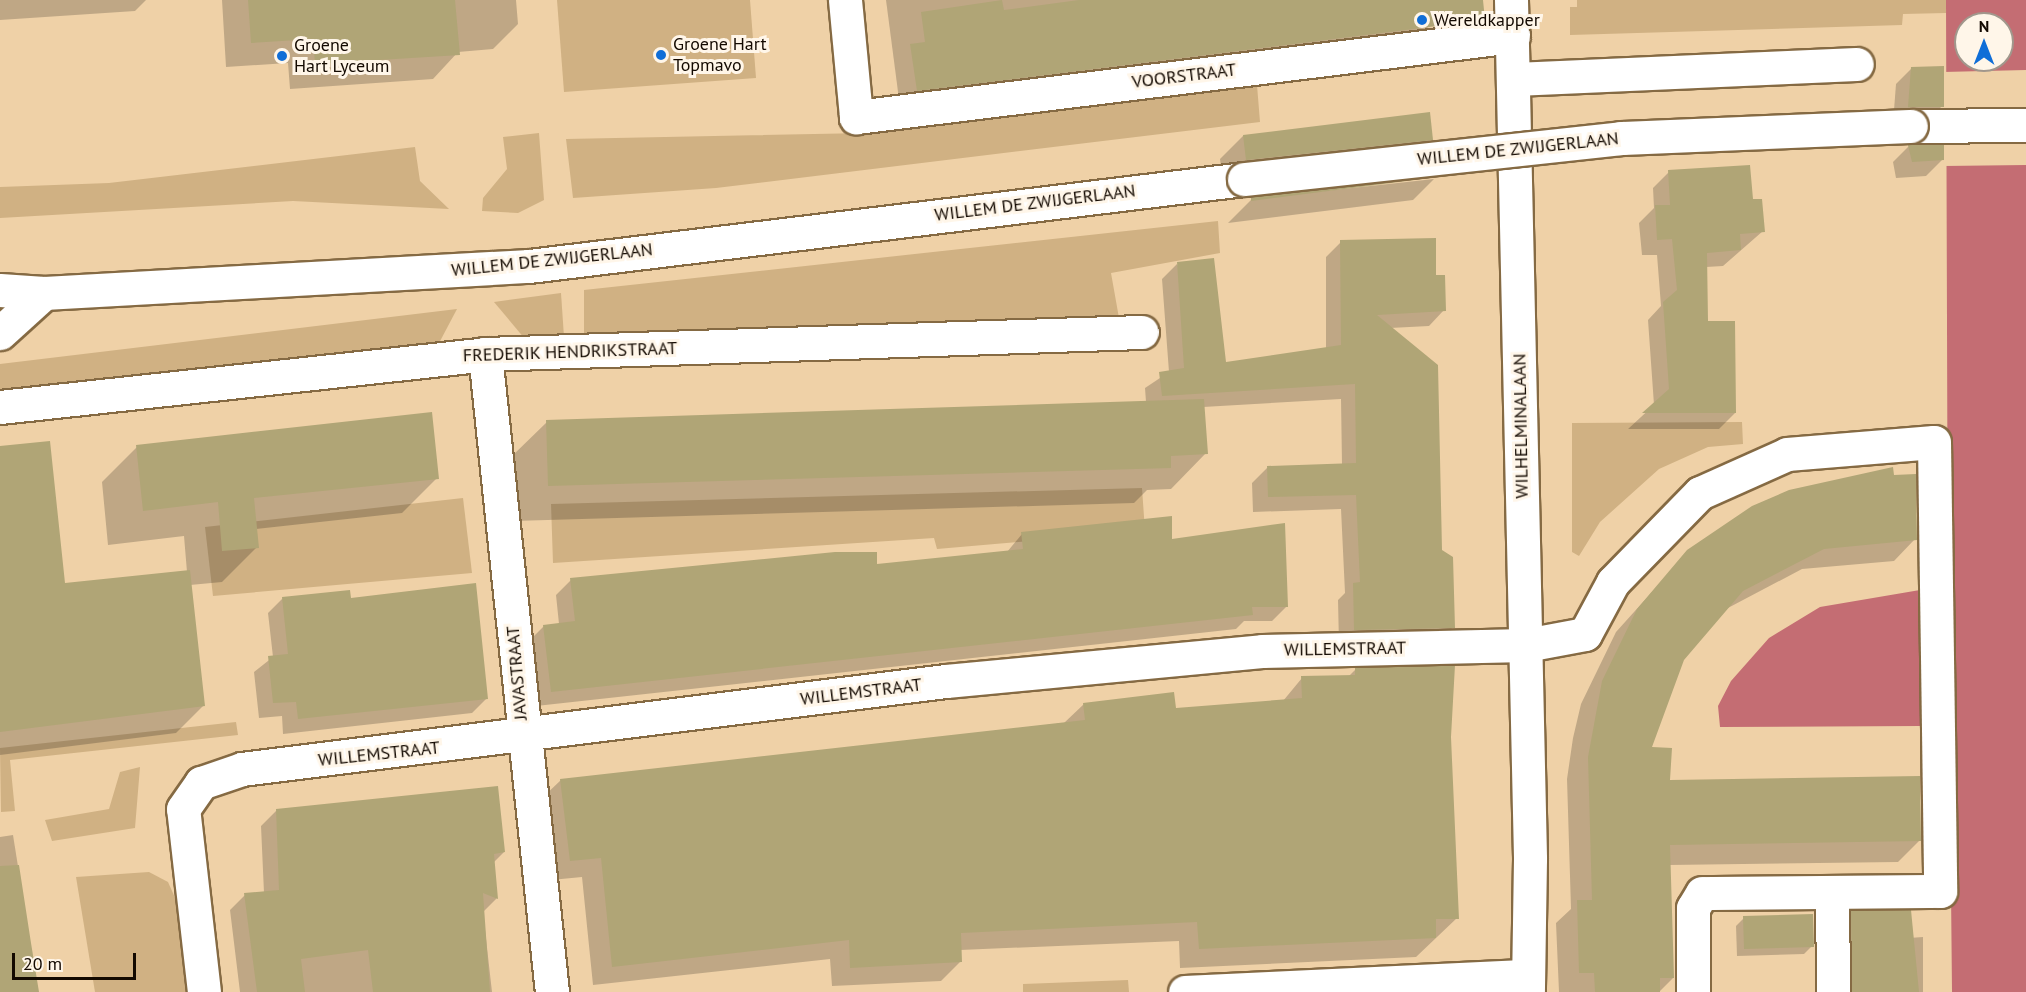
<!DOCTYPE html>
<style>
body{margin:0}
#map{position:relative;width:2026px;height:992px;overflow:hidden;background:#efd1a7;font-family:"PT Sans",sans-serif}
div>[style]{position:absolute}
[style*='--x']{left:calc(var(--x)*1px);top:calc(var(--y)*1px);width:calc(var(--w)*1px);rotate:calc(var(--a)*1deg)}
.green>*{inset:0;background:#d0b183}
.water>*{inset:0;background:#c46d73}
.pier>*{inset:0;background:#efd1a7}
.shadow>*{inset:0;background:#0003}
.building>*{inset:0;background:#b0a576}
.roads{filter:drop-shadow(2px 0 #856a43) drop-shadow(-2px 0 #856a43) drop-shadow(0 2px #856a43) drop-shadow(0 -2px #856a43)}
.pedestrian>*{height:33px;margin:-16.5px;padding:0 16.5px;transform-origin:16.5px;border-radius:16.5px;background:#fff}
.minor>*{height:33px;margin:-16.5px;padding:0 16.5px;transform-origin:16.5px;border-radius:16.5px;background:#fff}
.tertiary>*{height:33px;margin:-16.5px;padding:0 16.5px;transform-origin:16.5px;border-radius:16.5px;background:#fff}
.bridges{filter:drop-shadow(2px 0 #856a43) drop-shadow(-2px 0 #856a43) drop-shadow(0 2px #856a43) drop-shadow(0 -2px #856a43)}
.tertiary-bridge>*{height:33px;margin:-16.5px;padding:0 16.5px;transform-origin:16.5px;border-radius:16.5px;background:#fff}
.dots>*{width:16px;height:16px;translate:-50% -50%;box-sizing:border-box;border:3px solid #fff6e9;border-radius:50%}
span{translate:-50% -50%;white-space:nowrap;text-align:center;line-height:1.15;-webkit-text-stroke:6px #fff6e9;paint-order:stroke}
.poi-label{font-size:18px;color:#130900}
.left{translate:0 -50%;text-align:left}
.street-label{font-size:18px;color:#130900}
.north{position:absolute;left:1954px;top:12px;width:60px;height:60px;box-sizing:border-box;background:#fff6e9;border:2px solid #a1978c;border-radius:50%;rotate:0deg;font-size:16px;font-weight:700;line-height:24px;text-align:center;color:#130900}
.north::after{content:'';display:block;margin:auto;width:21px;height:27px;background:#106ed7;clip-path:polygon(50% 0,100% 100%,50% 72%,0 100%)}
.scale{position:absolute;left:12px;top:953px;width:124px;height:27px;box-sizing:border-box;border:3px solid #130900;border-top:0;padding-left:8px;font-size:18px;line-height:21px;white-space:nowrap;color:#130900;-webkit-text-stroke:4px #fff6e9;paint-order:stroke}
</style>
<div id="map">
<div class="green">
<div style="clip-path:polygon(557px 0,750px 0,756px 78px,564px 92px)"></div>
<div style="clip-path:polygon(1577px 0,1946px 0,1946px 13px,1903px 14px,1902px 25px,1570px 35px,1570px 7px,1577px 7px)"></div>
<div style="clip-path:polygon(1257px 85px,1260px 122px,716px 188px,573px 198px,566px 139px,866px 133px)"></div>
<div style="clip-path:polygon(539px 133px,544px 200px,518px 213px,482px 211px,483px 198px,507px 169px,503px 137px)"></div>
<div style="clip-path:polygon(415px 147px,420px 181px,449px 209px,293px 201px,0 218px,0 187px,109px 183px)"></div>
<div style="clip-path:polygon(1218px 221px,1220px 253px,1111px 273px,1119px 318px,584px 336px,584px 290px)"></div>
<div style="clip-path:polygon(561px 293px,564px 337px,525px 339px,494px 302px)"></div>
<div style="clip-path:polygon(457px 309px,438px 345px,0 391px,0 364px)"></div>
<div style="clip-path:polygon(1742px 422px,1743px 444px,1708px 447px,1659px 469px,1600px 522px,1579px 556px,1572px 552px,1572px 423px)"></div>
<div style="clip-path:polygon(1142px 488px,1145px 531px,937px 549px,934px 538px,553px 563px,551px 504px)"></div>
<div style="clip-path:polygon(463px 498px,472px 573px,213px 596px,205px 527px)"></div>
<div style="clip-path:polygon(236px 722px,238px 735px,10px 760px,15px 811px,1px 812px,0 748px)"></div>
<div style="clip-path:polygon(140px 767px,135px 828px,52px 841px,45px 820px,109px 809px,120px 772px)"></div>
<div style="clip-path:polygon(149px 872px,168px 882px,180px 909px,189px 992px,95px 992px,76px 877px)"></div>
<div style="clip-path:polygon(1128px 980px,1129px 992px,1023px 992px,1023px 984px)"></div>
</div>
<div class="water">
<div style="clip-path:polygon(evenodd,1946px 0,2026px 0,2026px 992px,1952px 992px,1950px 790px,1921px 667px,1920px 726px,1720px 727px,1718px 706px,1731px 681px,1769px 638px,1820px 607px,1920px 590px,1920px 649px,1948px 648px,1946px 0,1966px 24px,2002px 24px,2002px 60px,1966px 60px,1966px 24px)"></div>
</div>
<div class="pier">
<div style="clip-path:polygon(2026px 70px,2026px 165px,1944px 166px,1943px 72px)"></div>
</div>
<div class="shadow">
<div style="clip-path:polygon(0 0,146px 0,135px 11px,0 20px)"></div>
<div style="clip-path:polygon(222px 0,516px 0,518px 24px,493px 49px,458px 52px,433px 79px,290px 89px,288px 63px,226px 67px)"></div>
<div style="clip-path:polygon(886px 0,1432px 0,1433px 22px,1415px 40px,900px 107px)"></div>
<div style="clip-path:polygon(1912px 68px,1942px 106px,1926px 123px,1893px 123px,1896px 84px)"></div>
<div style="clip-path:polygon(1243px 136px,1431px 139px,1408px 162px,1223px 182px,1220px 159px)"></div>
<div style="clip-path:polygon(1909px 146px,1942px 160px,1926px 176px,1896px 178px,1893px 162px)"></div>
<div style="clip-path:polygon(1669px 172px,1752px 201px,1763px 231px,1723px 266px,1706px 267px,1707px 323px,1735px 413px,1719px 429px,1628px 429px,1654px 405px,1648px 320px,1661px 306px,1657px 255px,1642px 255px,1639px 223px,1654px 208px,1653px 188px)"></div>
<div style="clip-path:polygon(1434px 179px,1413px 200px,1228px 223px,1252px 199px)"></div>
<div style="clip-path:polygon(1341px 242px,1434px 276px,1444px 310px,1429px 326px,1390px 328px,1453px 627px,1438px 643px,1339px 645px,1338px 600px,1345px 593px,1341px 509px,1253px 512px,1252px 483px,1267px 468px,1342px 465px,1341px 399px,1203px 407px,1206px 453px,1171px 489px,1147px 490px,1134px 503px,513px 521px,511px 457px,547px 422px,1146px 402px,1145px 388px,1169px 372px,1162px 279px,1177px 264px,1224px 364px,1326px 348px,1326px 257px)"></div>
<div style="clip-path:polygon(0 447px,64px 585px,187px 572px,184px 536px,108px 545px,102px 482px,137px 447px,437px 478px,402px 513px,256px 529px,257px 547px,222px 582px,190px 585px,203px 706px,176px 733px,0 755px)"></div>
<div style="clip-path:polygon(1022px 534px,1170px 540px,1287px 606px,1272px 621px,1244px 621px,1236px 629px,536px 706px,529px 641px,544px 626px,559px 624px,556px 595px,571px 580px,876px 566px,1007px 552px)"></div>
<div style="clip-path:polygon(1915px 539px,1894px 561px,1802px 569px,1726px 609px,1683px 659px,1650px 748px,1669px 781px,1919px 841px,1898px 862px,1669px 865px,1673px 978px,1659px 992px,1559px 992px,1556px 923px,1571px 909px,1567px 779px,1573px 738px,1581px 704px,1616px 632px,1688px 552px)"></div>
<div style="clip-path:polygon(283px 598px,349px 599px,487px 698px,472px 713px,283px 734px,282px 716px,259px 718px,254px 672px,273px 657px,268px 613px)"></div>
<div style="clip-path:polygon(1356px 669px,1449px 737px,1457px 918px,1416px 957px,1180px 968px,1179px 941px,960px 950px,960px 962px,941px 981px,832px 986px,830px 959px,593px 985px,582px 877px,551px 880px,541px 799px,561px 780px,1064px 723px,1084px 704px,1174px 709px,1283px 701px,1302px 678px,1348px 677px)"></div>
<div style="clip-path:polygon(276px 811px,504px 852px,494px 862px,497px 898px,483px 912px,492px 992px,240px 992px,230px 910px,245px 895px,264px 893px,261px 826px)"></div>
<div style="clip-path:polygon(13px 835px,38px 992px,0 992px,0 837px)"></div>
<div style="clip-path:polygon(1852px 912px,1909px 938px,1923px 937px,1923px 992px,1829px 992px,1830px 933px)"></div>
<div style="clip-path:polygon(1744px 918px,1812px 946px,1804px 954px,1737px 956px,1736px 926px)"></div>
</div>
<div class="building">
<div style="clip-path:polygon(248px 0,455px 0,460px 55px,315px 64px,313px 39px,251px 43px)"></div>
<div style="clip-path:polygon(1002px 0,1004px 10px,1079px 0,1483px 0,1485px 20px,917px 91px,910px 44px,925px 42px,921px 12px)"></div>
<div style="clip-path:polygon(1944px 66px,1944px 107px,1908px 107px,1911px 67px)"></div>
<div style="clip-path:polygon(1430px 112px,1433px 140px,1246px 160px,1243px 135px)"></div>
<div style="clip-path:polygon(1944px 144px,1944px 160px,1912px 162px,1908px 145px)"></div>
<div style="clip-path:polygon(1750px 165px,1753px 199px,1762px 199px,1765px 232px,1740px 234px,1741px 250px,1707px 253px,1708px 321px,1735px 321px,1736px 413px,1642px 413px,1669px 389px,1663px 302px,1677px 290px,1672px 239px,1657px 240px,1655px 205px,1670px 205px,1668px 170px)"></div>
<div style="clip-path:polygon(1438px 177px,1251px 201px,1251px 197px)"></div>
<div style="clip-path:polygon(1436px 238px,1436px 275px,1445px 275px,1446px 311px,1377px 315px,1438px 365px,1442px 550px,1453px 557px,1455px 628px,1354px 630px,1353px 583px,1360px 582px,1356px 495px,1268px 497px,1267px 466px,1356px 463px,1355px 384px,1162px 396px,1159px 372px,1184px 368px,1177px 262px,1214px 258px,1226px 362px,1341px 345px,1340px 240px)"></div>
<div style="clip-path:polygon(1204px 399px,1208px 454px,1171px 456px,1171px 468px,548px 486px,546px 420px)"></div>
<div style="clip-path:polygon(432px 412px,439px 479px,254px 498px,259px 548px,222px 551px,218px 502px,143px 511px,136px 445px)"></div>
<div style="clip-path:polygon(50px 441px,65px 583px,190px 570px,205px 706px,0 732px,0 446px)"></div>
<div style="clip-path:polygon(1893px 467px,1894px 475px,1916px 474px,1917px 540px,1824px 549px,1743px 591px,1684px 660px,1652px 747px,1672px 748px,1670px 780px,1920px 776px,1921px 841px,1670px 845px,1674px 978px,1660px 978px,1660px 992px,1595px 992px,1594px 973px,1579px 973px,1577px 900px,1592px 900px,1588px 757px,1602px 681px,1637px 609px,1687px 550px,1752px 506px,1789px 490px)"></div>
<div style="clip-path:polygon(1172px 516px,1172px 539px,1285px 523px,1288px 607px,1252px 607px,1253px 615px,551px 692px,543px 625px,575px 621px,570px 578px,835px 552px,877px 552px,877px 564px,1023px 549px,1021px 532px)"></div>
<div style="clip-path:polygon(476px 583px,488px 699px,298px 719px,296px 702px,273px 703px,268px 656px,288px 654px,282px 597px,350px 590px,351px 598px)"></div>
<div style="clip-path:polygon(1455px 665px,1451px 737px,1459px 919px,1436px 919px,1436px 938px,1199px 949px,1197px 922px,961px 933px,962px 962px,850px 968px,849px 940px,612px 967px,601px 858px,570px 861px,560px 779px,1085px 720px,1083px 703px,1174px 692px,1176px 708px,1302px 698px,1301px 676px,1355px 675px,1355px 668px)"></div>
<div style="clip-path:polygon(498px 786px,505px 852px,494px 854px,498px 899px,483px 893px,490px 992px,373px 992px,368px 950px,301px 959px,305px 992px,257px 992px,244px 893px,279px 890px,276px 809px)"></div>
<div style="clip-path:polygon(19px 865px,31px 943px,39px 992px,0 992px,0 866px)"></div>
<div style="clip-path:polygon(1911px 910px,1919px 992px,1852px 992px,1851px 911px)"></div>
<div style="clip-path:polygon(1813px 914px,1814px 947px,1744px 949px,1743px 916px)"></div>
</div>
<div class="roads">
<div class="pedestrian">
<div style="--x:1934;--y:442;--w:449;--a:89.2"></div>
</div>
<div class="minor">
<div style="--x:845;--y:0;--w:118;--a:84.6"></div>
<div style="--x:856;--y:117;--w:662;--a:-7.03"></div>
<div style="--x:1511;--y:0;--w:859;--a:88.73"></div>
<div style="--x:1530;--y:859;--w:133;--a:90.9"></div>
<div style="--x:1514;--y:79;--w:343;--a:-2.5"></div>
<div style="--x:485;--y:354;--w:642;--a:84.01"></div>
<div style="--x:0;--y:407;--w:488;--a:-6.2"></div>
<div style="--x:485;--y:354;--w:657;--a:-1.92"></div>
<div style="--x:1832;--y:893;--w:99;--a:89.4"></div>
<div style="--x:204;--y:992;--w:184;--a:-96.5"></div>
<div style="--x:183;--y:809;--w:32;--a:-55"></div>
<div style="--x:201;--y:783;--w:43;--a:-18.9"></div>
<div style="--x:242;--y:769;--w:709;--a:-7.13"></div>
<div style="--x:946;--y:681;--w:317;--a:-5.4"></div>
<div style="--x:1262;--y:651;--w:264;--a:-1.3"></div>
<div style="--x:1526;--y:645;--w:60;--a:-10.6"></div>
<div style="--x:1585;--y:634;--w:59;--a:-61.7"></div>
<div style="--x:1613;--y:582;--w:124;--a:-45.7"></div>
<div style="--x:1700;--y:493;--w:95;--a:-24.1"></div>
<div style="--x:1787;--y:454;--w:147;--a:-4.7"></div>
<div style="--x:1185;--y:992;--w:343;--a:-2.7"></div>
<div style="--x:1693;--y:992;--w:84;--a:-90"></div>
<div style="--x:1693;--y:908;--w:17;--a:-59"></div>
<div style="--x:1702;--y:893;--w:238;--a:-0.5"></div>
</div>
<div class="tertiary">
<div style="--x:1911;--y:126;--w:115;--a:-0.5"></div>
<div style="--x:0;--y:290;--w:44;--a:3.9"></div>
<div style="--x:44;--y:293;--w:486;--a:-3.2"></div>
<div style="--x:529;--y:266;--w:720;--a:-6.94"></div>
<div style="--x:0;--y:333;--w:59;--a:-42.3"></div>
</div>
</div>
<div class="bridges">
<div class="tertiary-bridge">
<div style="--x:1244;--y:179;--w:379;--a:-6.2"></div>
<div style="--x:1621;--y:138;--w:290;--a:-2.4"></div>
</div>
</div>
<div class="dots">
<div style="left:1422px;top:20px;background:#106ed7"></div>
<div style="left:661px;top:55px;background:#106ed7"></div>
<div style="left:282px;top:56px;background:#106ed7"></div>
</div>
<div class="poi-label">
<span class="left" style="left:1434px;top:20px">Wereldkapper</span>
<span class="left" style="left:673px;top:55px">Groene Hart<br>Topmavo</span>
<span class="left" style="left:294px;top:56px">Groene<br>Hart Lyceum</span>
</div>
<div class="street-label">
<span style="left:1184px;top:76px;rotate:-7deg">VOORSTRAAT</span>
<span style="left:1518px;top:149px;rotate:-6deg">WILLEM DE ZWIJGERLAAN</span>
<span style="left:1035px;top:203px;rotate:-7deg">WILLEM DE ZWIJGERLAAN</span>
<span style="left:552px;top:260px;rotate:-6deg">WILLEM DE ZWIJGERLAAN</span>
<span style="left:570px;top:352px;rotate:-2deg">FREDERIK HENDRIKSTRAAT</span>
<span style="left:1521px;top:426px;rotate:-91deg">WILHELMINALAAN</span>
<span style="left:1345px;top:649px;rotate:-1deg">WILLEMSTRAAT</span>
<span style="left:517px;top:673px;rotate:-95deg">JAVASTRAAT</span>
<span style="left:861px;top:692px;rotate:-7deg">WILLEMSTRAAT</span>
<span style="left:379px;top:754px;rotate:-6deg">WILLEMSTRAAT</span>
</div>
<div class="north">N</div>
<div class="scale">20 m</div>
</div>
